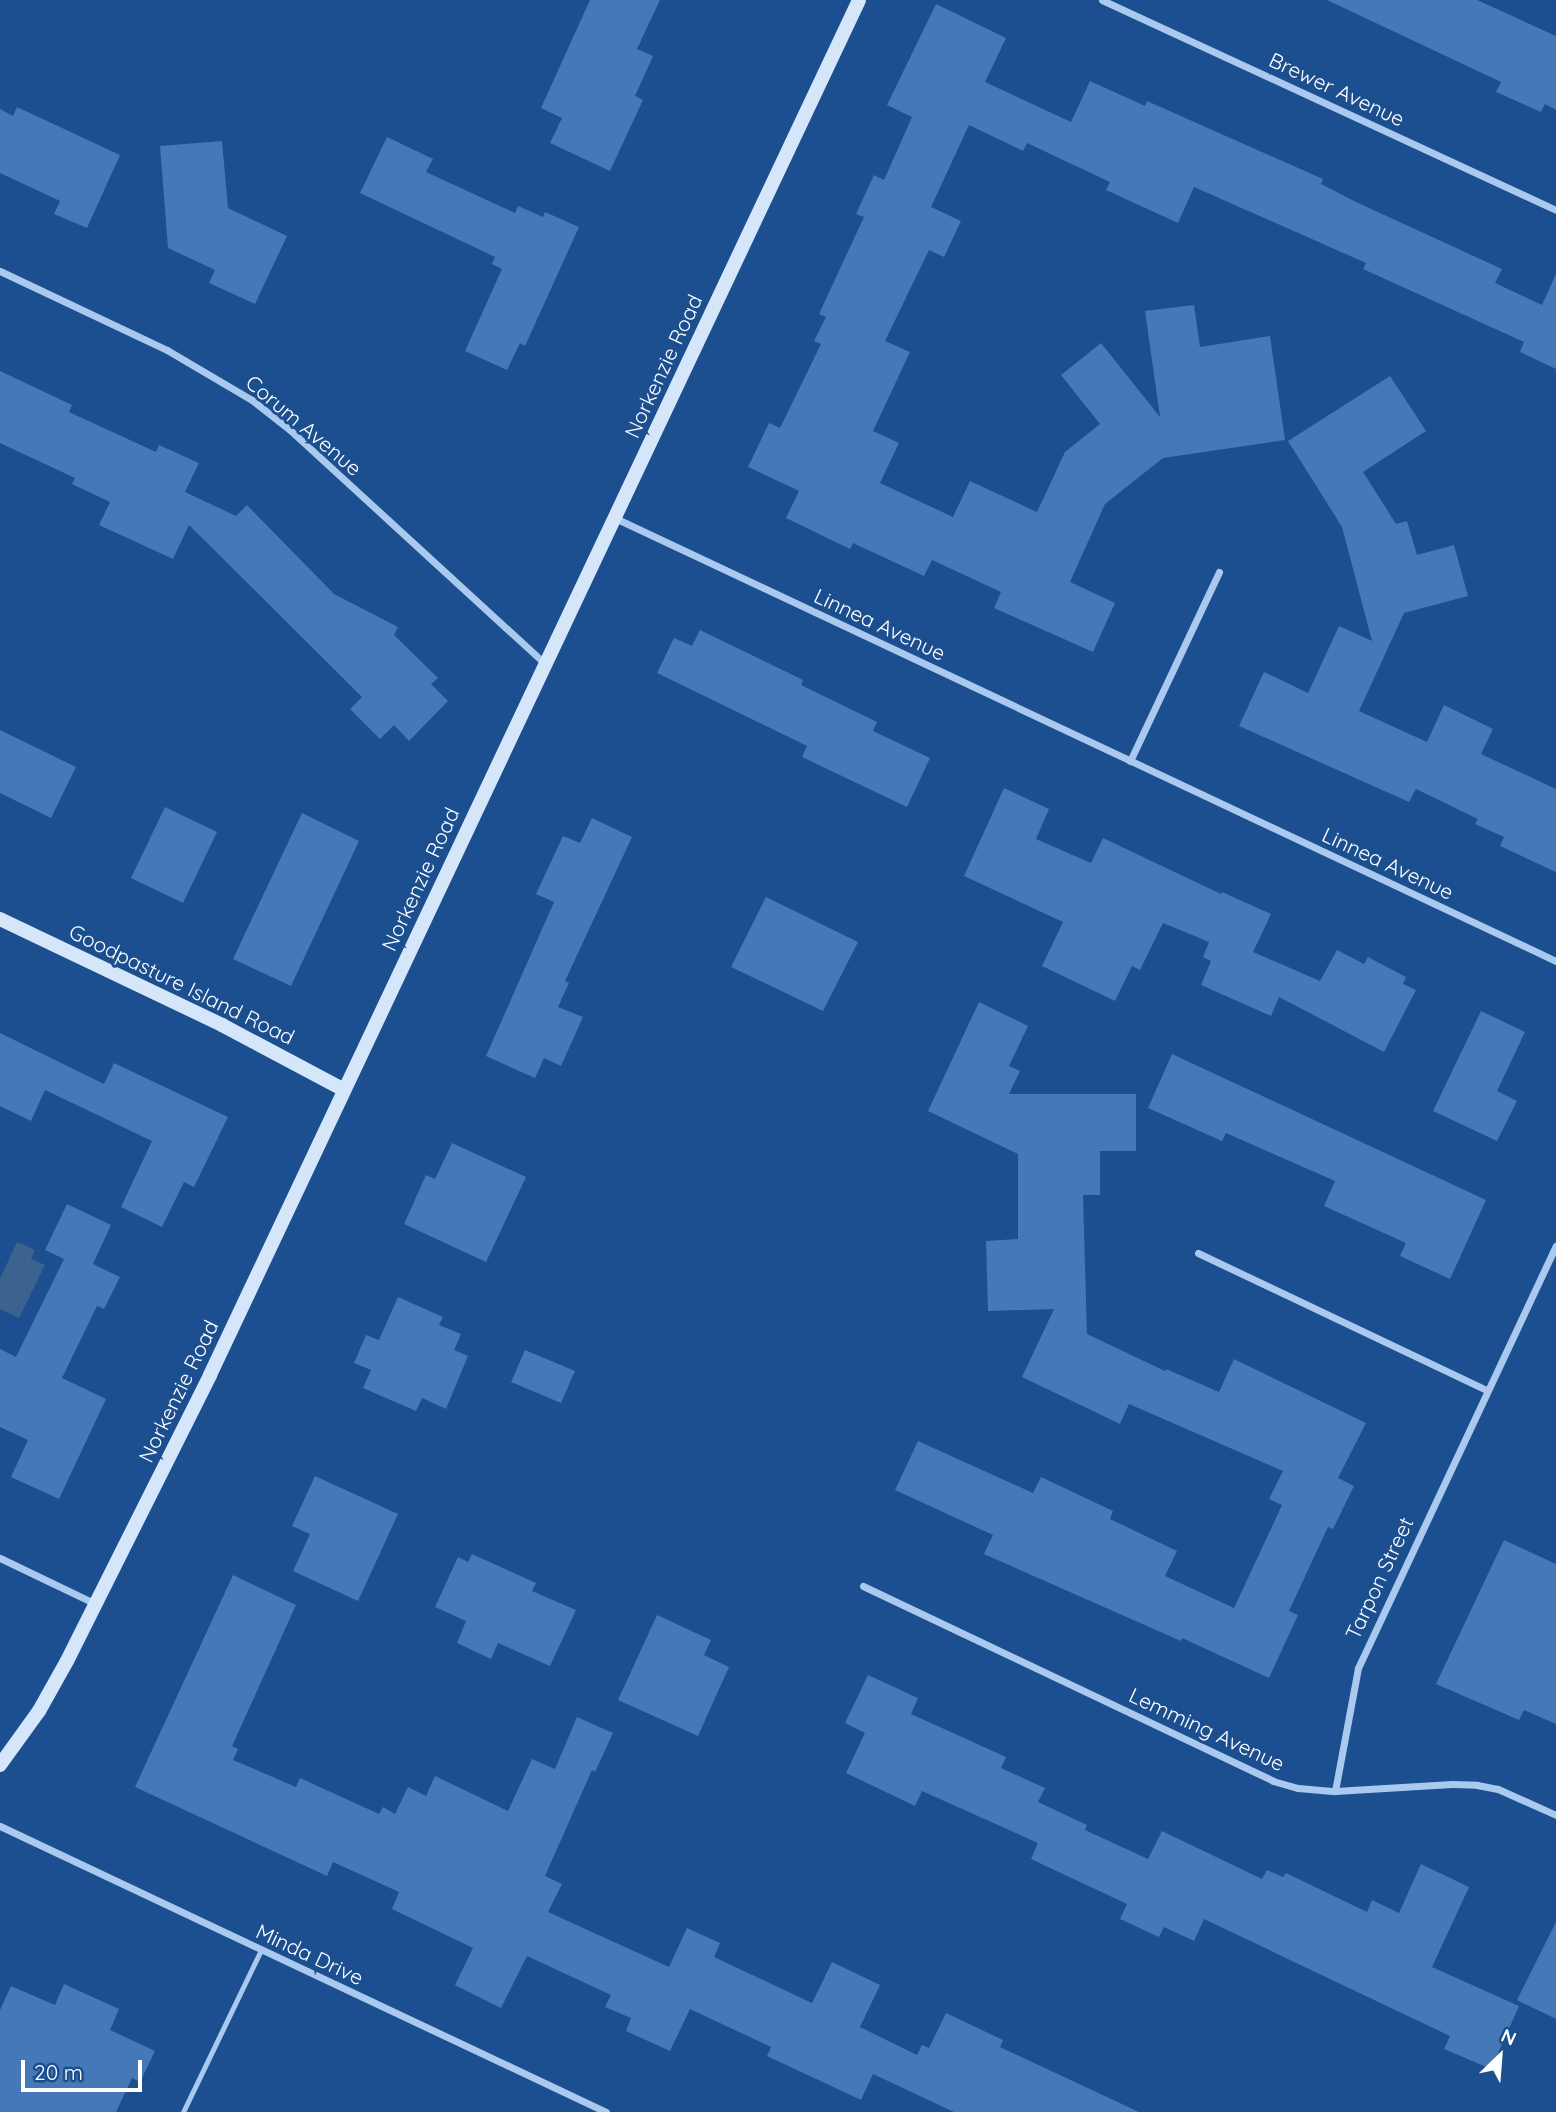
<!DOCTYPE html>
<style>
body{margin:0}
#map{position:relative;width:1556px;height:2112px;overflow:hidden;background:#1b4f8f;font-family:Quicksand,sans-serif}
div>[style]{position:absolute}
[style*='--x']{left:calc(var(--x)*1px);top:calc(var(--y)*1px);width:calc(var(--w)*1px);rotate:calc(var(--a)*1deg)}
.water>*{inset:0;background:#3c6290}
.building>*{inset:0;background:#4478b7}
.lane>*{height:5px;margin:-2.5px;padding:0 2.5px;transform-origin:2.5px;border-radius:2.5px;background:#a9c9ee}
.street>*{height:7px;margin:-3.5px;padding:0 3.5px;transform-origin:3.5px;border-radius:3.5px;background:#a9c9ee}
.secondary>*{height:14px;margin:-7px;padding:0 7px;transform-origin:7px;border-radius:7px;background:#d6e6fa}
span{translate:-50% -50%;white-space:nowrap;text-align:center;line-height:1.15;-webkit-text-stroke:6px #1b4f8f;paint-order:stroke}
.street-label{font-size:21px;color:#fff}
.north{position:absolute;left:1465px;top:2021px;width:70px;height:70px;-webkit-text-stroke:5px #1b4f8f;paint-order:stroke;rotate:25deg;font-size:19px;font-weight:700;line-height:28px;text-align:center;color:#fff}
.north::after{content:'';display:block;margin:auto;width:24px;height:32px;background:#fff;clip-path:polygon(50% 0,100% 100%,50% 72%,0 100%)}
.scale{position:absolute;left:21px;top:2060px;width:121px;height:32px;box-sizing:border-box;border:4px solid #fff;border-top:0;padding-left:9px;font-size:21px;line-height:24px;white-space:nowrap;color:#fff;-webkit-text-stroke:5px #1b4f8f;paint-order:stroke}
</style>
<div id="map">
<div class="water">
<div style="clip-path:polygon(17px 1242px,35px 1250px,31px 1259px,45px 1265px,19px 1318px,0 1309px,0 1279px)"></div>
</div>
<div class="building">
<div style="clip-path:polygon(590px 0,660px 0,637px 49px,653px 56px,635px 96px,643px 100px,610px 171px,550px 143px,562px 118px,541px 108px)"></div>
<div style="clip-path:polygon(1327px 0,1477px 0,1556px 36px,1556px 110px,1545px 104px,1541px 112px,1496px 92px,1501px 82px)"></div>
<div style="clip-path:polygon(936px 4px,1006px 38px,985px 82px,1071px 122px,1090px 81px,1145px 106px,1147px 101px,1323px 179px,1321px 184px,1356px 202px,1502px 269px,1495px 283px,1542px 305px,1556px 274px,1556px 369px,1520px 352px,1524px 342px,1363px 269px,1366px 263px,1194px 187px,1178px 223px,1106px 190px,1110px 182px,1027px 143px,1023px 151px,969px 125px,931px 207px,961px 221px,944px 257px,929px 250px,885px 341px,910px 352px,873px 431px,899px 443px,880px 483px,953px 517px,970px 481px,1037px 512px,1065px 452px,1100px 424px,1061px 375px,1101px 343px,1160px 417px,1145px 311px,1194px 305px,1200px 347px,1270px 336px,1285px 440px,1163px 458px,1105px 504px,1070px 582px,1115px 603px,1093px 652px,994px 608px,1001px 592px,932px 560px,924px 576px,853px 543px,850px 549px,786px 518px,799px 491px,748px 467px,769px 423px,780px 428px,821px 344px,814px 341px,826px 317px,819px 314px,864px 217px,856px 214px,874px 175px,884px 180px,912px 117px,887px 105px)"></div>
<div style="clip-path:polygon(17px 107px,120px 155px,87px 228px,54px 214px,60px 201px,0 173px,0 109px,13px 116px)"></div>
<div style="clip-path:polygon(387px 137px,433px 159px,426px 172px,515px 213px,518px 206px,543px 217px,545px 212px,579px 227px,525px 346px,520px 343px,507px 370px,465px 351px,502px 269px,492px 264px,495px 257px,360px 193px)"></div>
<div style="clip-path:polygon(222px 141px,228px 208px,287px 236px,255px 304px,209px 283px,215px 270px,168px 248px,160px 146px)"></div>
<div style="clip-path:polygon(0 371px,72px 405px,69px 412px,156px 452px,159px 445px,199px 463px,185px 492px,236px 516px,247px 505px,334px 594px,398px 627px,394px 635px,438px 678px,431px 684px,448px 701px,409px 741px,394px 725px,380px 739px,350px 709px,362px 697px,189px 525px,173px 559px,99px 525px,110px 502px,72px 484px,75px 478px,0 443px)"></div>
<div style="clip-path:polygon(1390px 376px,1426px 431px,1363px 472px,1396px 524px,1407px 521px,1417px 555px,1454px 545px,1468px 596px,1404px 613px,1359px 711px,1427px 742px,1444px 705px,1493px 729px,1481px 754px,1556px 789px,1556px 872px,1500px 846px,1504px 837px,1475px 824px,1478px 819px,1416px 789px,1409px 802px,1239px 726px,1264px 672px,1308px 693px,1339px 626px,1372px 641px,1342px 527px,1288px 441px)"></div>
<div style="clip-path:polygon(700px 630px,803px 680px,801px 685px,877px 722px,873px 731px,930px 758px,907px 807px,802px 757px,807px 746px,657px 673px,674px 638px,692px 646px)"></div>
<div style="clip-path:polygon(0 730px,76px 767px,51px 818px,0 793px)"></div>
<div style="clip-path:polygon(1004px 788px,1049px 809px,1036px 839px,1091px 863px,1103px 838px,1221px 894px,1222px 892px,1271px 914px,1253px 952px,1320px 981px,1337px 950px,1364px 964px,1368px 957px,1406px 977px,1403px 984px,1416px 990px,1384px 1052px,1279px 997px,1271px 1016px,1201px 985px,1211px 961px,1203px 957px,1209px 942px,1163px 923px,1140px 970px,1132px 966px,1115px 1001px,1042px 966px,1063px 922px,964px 876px)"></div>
<div style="clip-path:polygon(165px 807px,217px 832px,183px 903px,131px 878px)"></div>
<div style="clip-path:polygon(302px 813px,359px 841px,291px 986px,233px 959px)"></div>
<div style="clip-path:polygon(592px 818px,632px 837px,565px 981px,569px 983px,558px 1007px,583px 1017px,561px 1066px,544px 1058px,535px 1078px,486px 1056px,554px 902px,536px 894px,563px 836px,580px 843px)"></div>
<div style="clip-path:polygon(766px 897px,858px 942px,823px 1011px,731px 967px)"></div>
<div style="clip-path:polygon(979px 1002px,1028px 1026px,1009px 1066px,1020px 1071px,1009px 1094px,1136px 1094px,1136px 1151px,1100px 1151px,1100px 1195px,1083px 1195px,1087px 1334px,1165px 1371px,1166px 1369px,1219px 1392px,1234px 1359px,1366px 1423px,1338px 1478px,1354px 1486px,1333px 1529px,1328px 1527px,1289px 1611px,1298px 1615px,1269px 1678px,1182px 1638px,1181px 1641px,984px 1554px,993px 1535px,895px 1490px,918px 1441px,1033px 1493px,1041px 1477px,1113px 1511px,1110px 1519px,1177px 1551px,1165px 1576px,1234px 1608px,1282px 1505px,1269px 1499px,1283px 1471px,1129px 1404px,1120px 1424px,1022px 1377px,1054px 1309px,988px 1311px,986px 1241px,1018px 1239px,1018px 1154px,928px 1111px)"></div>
<div style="clip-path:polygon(1481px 1011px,1525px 1032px,1497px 1091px,1517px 1101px,1497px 1141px,1433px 1111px)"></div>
<div style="clip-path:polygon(0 1033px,104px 1084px,114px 1063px,228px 1117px,194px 1187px,184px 1182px,162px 1227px,121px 1207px,152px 1141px,45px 1090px,31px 1121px,0 1106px)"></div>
<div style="clip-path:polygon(1172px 1054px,1486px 1200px,1450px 1279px,1400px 1256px,1406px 1243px,1324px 1206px,1335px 1181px,1226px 1133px,1222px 1141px,1148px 1108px)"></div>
<div style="clip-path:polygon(452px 1143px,526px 1177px,486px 1262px,404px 1224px,426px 1175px,435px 1179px)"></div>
<div style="clip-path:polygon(67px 1204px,111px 1225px,93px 1264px,120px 1277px,104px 1309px,97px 1306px,62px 1378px,106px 1399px,59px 1499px,11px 1477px,28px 1440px,0 1427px,0 1349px,16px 1357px,64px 1259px,45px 1250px)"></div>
<div style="clip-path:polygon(398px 1297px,443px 1317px,439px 1325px,461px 1334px,454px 1350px,468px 1356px,446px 1409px,422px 1398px,416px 1411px,363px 1388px,371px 1370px,354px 1363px,366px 1335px,379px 1340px)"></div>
<div style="clip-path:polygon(525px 1350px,575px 1371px,561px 1403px,511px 1382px)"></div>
<div style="clip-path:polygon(315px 1476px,398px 1514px,358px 1601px,293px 1571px,310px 1534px,292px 1526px)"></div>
<div style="clip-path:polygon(1504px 1540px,1556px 1564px,1556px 1724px,1524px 1710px,1519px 1720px,1436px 1684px)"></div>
<div style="clip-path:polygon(472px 1554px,536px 1583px,532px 1591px,576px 1610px,550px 1666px,498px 1643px,491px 1659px,457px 1643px,466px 1621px,435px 1607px,458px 1557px,468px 1562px)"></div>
<div style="clip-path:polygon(233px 1575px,296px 1605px,232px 1746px,238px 1749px,233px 1760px,296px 1787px,300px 1778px,379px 1814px,383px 1807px,395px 1814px,408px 1787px,426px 1796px,435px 1776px,508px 1811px,532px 1759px,555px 1769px,577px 1717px,613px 1733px,595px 1772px,592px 1770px,545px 1876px,562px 1884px,548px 1912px,669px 1967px,687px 1928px,720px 1943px,714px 1957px,812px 2003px,832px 1962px,880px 1985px,860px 2027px,917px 2055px,922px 2045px,929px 2048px,946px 2013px,1003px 2040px,1000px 2047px,1139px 2112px,954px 2112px,873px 2074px,861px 2100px,767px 2056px,771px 2047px,690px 2009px,670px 2051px,626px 2031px,631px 2018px,605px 2007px,611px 1995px,527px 1956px,501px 2008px,455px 1985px,473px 1948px,392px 1909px,399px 1892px,333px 1862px,327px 1876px,135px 1787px)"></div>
<div style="clip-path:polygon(657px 1615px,711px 1640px,704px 1655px,729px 1667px,698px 1736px,618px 1700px)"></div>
<div style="clip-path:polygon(868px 1675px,918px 1698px,911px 1714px,1006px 1757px,1001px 1768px,1045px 1788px,1038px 1802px,1087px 1825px,1085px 1830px,1148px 1859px,1162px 1831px,1262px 1879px,1267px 1870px,1283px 1877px,1286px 1873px,1367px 1912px,1372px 1900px,1399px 1913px,1421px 1864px,1469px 1887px,1432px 1967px,1519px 2006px,1491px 2069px,1444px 2049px,1450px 2036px,1204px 1919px,1194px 1941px,1164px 1927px,1159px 1937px,1120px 1919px,1127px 1904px,1031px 1859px,1038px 1843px,922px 1791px,915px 1806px,846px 1773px,865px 1733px,845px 1723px)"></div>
<div style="clip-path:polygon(1556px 1922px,1556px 2019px,1517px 2000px)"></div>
<div style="clip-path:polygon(64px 1984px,119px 2009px,110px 2030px,155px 2051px,140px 2082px,132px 2078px,116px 2112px,0 2112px,0 2010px,11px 1986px,55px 2005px)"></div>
</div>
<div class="lane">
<div style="--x:183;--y:2112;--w:180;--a:-64.3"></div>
</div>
<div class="street">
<div style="--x:1102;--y:0;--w:500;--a:24.82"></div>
<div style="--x:0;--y:271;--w:185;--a:25.3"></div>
<div style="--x:167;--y:350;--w:99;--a:30.5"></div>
<div style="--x:252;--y:400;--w:48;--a:38.3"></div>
<div style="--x:290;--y:430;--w:346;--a:42.5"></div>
<div style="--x:615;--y:518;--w:1040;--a:25.21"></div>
<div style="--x:1130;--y:761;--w:209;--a:-64.8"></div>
<div style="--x:1198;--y:1253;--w:319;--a:25.4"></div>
<div style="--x:0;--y:1558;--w:106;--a:25.6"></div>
<div style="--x:863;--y:1586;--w:454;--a:25.4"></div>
<div style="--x:1273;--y:1781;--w:26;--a:16"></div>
<div style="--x:1298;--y:1788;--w:37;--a:5"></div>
<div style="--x:1335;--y:1791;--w:117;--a:-3.4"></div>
<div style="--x:1452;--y:1784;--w:25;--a:2"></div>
<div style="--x:1477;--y:1785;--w:21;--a:11"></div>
<div style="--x:1498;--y:1789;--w:64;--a:24.1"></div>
<div style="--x:1335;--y:1791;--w:125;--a:-79.4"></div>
<div style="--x:1358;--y:1668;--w:466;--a:-64.9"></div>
<div style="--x:0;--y:1826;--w:670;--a:25.26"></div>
</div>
<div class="secondary">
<div style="--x:0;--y:919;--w:246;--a:25.5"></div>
<div style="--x:222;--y:1025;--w:138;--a:28"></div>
<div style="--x:0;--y:1765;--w:67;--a:-54.2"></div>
<div style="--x:39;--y:1711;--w:57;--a:-60.8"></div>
<div style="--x:67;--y:1661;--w:320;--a:-63.4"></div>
<div style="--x:210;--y:1375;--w:1520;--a:-64.73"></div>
</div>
<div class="street-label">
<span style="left:1337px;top:89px;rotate:25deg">Brewer Avenue</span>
<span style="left:663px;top:366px;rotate:-65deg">Norkenzie Road</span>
<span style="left:304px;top:425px;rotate:40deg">Corum Avenue</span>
<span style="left:880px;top:624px;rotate:25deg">Linnea Avenue</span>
<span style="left:1388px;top:863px;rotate:25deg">Linnea Avenue</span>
<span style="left:420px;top:879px;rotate:-65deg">Norkenzie Road</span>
<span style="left:182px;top:984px;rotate:26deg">Goodpasture Island Road</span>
<span style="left:178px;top:1391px;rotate:-64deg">Norkenzie Road</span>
<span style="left:1379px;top:1578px;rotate:-65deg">Tarpon Street</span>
<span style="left:1207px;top:1729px;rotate:25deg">Lemming Avenue</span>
<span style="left:310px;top:1954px;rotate:25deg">Minda Drive</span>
</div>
<div class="north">N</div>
<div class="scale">20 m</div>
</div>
